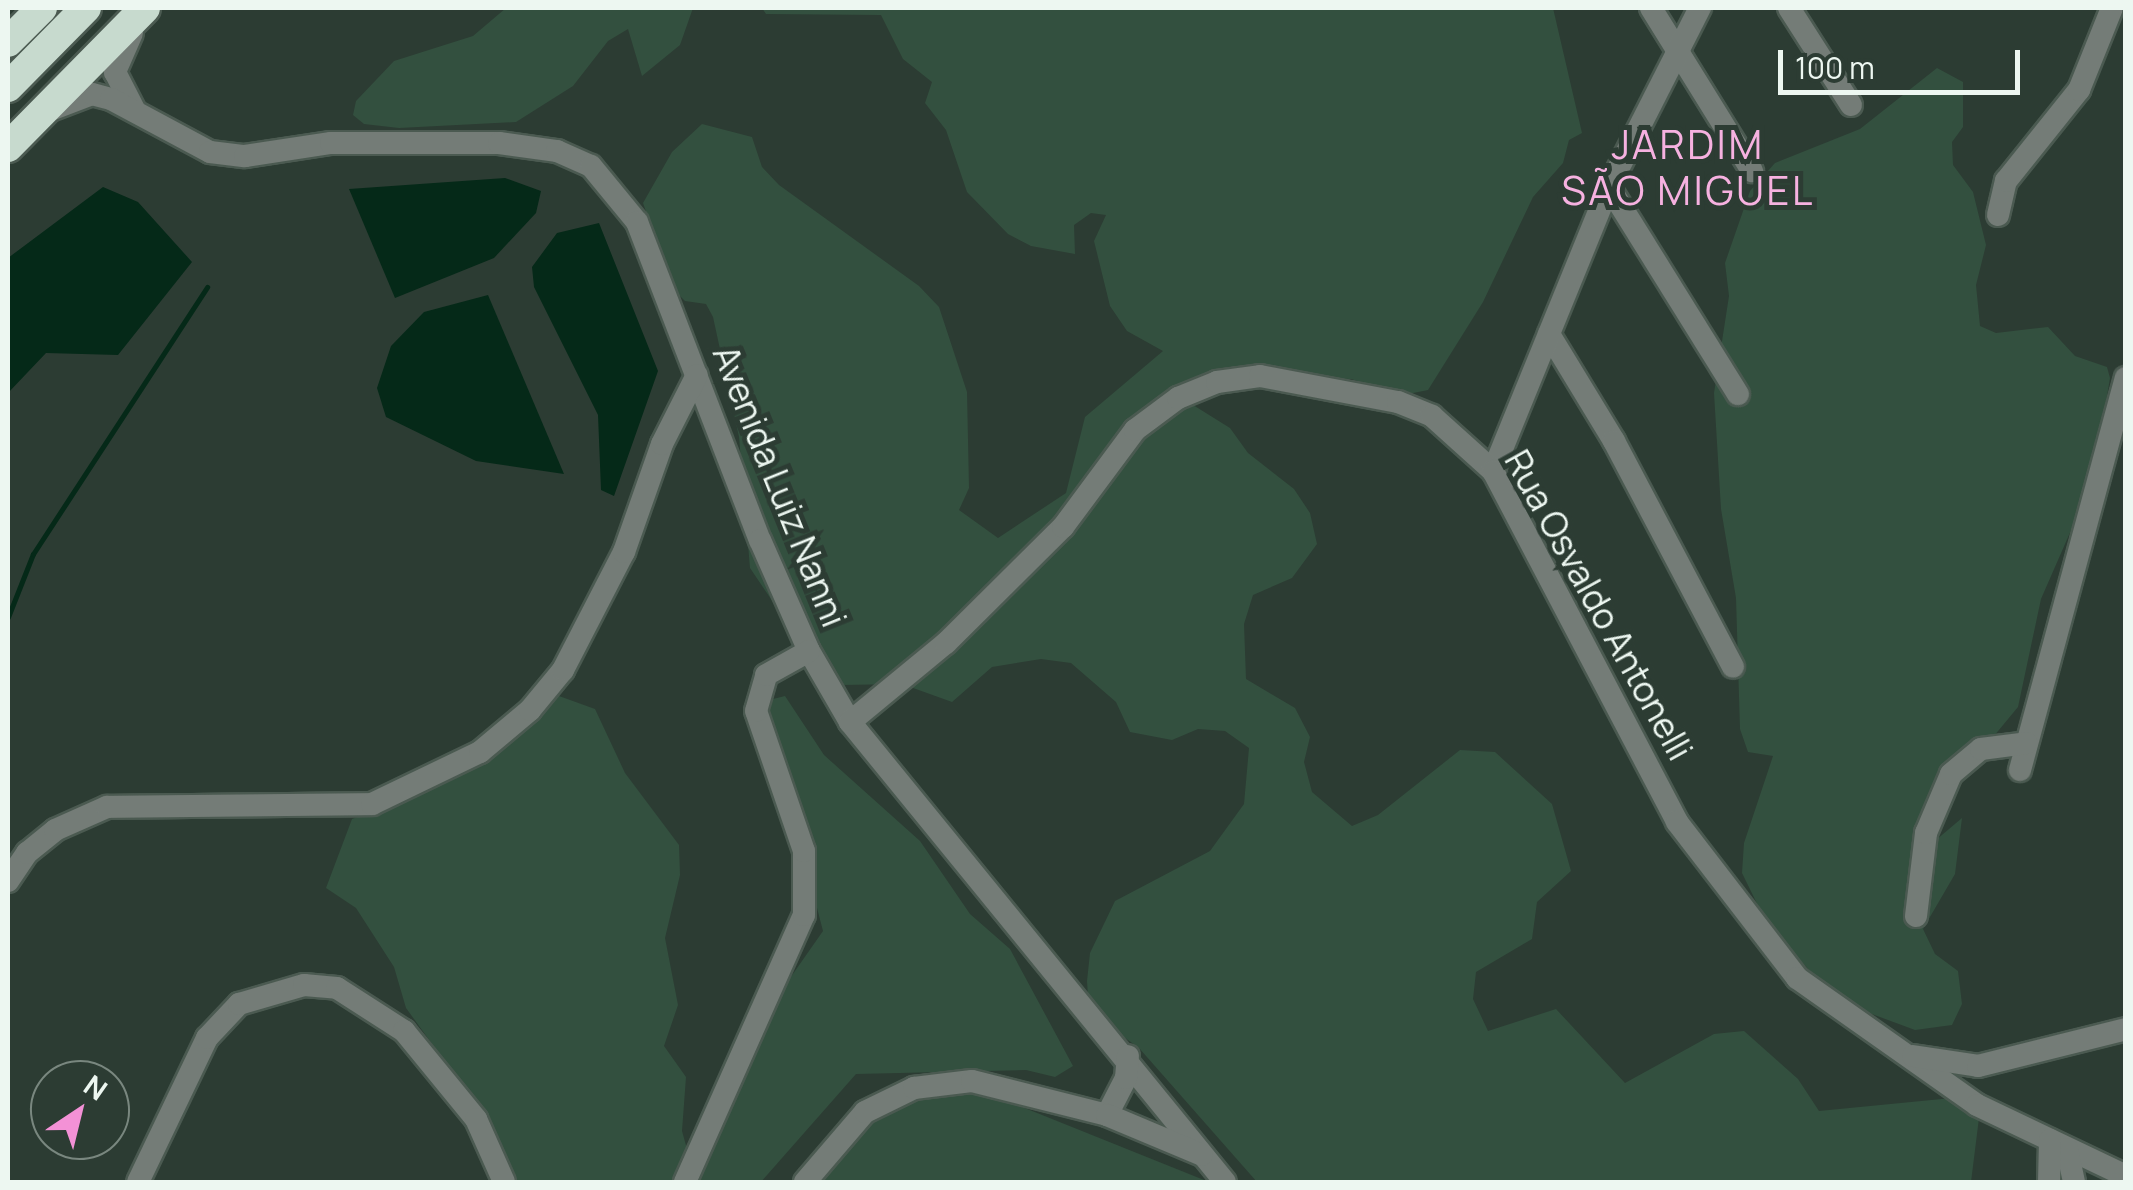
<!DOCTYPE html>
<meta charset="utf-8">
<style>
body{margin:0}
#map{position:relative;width:2133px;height:1190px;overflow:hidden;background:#2c3c33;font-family:Manrope,sans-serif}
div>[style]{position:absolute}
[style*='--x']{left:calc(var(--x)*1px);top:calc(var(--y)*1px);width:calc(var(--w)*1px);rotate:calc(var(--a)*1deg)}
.green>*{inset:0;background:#33503f}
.water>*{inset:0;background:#052918}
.stream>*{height:5px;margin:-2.5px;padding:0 2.5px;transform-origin:2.5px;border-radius:2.5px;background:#052918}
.roads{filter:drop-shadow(2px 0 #4b5a51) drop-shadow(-2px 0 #4b5a51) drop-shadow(0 2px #4b5a51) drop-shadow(0 -2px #4b5a51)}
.minor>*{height:22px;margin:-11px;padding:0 11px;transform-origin:11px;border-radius:11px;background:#747c77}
.highway>*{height:30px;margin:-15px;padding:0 15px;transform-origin:15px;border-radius:15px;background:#c7dace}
span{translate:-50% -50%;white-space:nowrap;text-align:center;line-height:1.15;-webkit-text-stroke:10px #2c3c33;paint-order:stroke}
.street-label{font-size:35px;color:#edf7f1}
.quarter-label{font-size:40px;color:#f6b1e0;letter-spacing:2.5px}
.frame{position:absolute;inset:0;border:10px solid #edf7f1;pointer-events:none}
.north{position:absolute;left:30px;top:1060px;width:100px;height:100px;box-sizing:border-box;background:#2c3c33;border:2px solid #79877f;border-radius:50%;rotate:35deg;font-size:28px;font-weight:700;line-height:40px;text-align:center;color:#edf7f1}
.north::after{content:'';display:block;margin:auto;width:35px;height:45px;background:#f391d6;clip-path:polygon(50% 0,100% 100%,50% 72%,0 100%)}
.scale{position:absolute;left:1778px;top:50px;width:242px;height:45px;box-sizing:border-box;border:5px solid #edf7f1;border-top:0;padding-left:12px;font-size:30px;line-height:35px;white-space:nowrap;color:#edf7f1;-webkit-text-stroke:8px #2c3c33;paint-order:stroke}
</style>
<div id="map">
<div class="green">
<div style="clip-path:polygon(506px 8px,693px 8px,680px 45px,642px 76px,628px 29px,608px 41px,573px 86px,516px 122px,399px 128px,364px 124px,353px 115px,356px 101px,394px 61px,473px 36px)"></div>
<div style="clip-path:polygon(762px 8px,1553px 8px,1582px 133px,1569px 140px,1563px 163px,1533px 197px,1483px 302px,1428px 390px,1403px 395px,1351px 379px,1288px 378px,1177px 395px,1230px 428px,1248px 453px,1294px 489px,1310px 513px,1317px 544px,1292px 578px,1253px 595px,1244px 624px,1246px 679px,1295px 708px,1310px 737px,1304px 762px,1312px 792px,1352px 826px,1378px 815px,1460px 750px,1495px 752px,1552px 804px,1571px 871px,1537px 902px,1532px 939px,1476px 972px,1473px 999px,1488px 1031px,1556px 1009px,1625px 1083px,1714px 1034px,1744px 1031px,1798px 1079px,1819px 1111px,1952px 1098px,1979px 1118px,1971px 1182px,1257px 1182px,1139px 1048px,1089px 1012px,1087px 981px,1090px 953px,1115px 901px,1210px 851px,1244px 804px,1249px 748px,1225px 731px,1198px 729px,1172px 740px,1130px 732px,1116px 702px,1071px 663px,1041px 659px,992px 667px,952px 702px,902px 684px,842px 685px,824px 678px,750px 568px,739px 437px,713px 317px,706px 304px,685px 301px,673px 289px,643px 203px,672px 152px,702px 124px,752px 137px,762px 167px,779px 185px,919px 286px,939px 307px,967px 392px,969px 488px,959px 510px,998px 538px,1066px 493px,1085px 417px,1163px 351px,1127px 331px,1110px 306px,1094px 241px,1106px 215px,1091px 213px,1074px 225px,1075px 254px,1031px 246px,1008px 234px,967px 192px,946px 130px,925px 103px,932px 82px,903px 59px,881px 15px,766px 14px)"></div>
<div style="clip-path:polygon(1937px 68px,1963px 82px,1963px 127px,1952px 142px,1953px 165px,1973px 192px,1986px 245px,1976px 285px,1980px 326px,1996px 333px,2048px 327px,2075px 356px,2107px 367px,2110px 378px,2093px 480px,2041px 599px,2018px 707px,1955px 783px,1936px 840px,1962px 818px,1955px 874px,1923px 929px,1935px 954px,1958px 971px,1962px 1004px,1952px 1025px,1915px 1030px,1861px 1010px,1810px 971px,1767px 924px,1742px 873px,1744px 843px,1773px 756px,1748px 752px,1740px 729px,1736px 598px,1721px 509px,1714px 393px,1729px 296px,1725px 263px,1750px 191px,1775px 163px,1860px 129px)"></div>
<div style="clip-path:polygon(559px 696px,595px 709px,625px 773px,679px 845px,680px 875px,665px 938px,678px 1005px,664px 1046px,686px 1077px,682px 1131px,687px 1149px,760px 1021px,823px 931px,766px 711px,773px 699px,785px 696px,824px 755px,920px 841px,970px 914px,1010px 949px,1073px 1066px,1055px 1077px,1026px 1070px,856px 1074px,761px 1182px,507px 1182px,464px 1088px,406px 1008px,394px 967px,356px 908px,326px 888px,352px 819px,434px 788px,534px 707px)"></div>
<div style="clip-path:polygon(931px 1090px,985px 1092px,1209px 1182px,806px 1182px,836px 1139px)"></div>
</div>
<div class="water">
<div style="clip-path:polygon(505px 178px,541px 191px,536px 213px,494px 258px,395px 298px,349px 189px)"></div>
<div style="clip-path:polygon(103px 187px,138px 202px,192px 262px,118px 355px,46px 353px,8px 393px,8px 258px)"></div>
<div style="clip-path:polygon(599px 223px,658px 371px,614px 496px,601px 490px,598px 415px,534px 287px,532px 267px,557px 233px)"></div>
<div style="clip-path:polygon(488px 295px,564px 474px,476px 461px,386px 417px,377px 388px,391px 346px,424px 312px)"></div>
</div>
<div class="stream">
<div style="--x:8;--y:617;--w:68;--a:-68.4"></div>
<div style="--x:33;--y:554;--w:319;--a:-56.9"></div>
</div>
<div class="roads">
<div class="minor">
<div style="--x:1651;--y:8;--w:192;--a:58.2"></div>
<div style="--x:1789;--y:8;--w:115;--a:57.4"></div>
<div style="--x:132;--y:33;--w:43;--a:113.6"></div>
<div style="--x:115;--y:72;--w:44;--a:62.9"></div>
<div style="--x:53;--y:109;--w:42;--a:-21"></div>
<div style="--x:92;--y:94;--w:20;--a:15"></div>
<div style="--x:111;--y:99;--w:112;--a:28.2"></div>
<div style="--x:210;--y:152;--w:35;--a:7"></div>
<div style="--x:245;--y:156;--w:87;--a:-8.6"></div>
<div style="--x:331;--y:143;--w:168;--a:0"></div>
<div style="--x:499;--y:143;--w:59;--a:7.9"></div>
<div style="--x:557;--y:151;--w:37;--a:24"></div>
<div style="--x:591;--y:166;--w:72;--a:50.6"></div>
<div style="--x:637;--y:222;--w:341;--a:68.9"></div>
<div style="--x:760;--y:540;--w:121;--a:66.2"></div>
<div style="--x:809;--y:651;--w:82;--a:60"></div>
<div style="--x:850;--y:722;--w:593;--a:50.81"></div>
<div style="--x:1609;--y:187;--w:244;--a:58.1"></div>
<div style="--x:1998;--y:215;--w:35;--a:-77"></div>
<div style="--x:2006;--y:181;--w:117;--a:-51.3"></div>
<div style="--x:2079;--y:90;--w:88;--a:-68.1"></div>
<div style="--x:1549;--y:334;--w:125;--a:58.7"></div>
<div style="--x:1614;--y:441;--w:255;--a:62.2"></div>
<div style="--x:1493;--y:471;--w:307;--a:-67.8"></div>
<div style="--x:1609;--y:187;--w:201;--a:-63.1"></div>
<div style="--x:850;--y:722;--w:124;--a:-39.5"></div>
<div style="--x:946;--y:643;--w:165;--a:-44.8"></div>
<div style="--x:1063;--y:527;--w:121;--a:-53.4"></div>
<div style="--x:1135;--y:430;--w:54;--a:-36.7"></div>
<div style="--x:1178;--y:398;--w:42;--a:-22.3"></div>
<div style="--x:1217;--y:382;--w:43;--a:-7.9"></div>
<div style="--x:1260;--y:376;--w:140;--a:10.7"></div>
<div style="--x:1398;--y:402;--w:37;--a:22"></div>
<div style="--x:1432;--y:416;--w:82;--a:42"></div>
<div style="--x:1493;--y:471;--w:396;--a:62.3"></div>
<div style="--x:1677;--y:822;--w:197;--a:52.4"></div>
<div style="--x:1797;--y:978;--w:220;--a:35.2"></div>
<div style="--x:1977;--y:1105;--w:165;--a:25.5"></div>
<div style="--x:2020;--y:770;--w:406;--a:-74.9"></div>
<div style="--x:8;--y:881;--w:34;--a:-56"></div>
<div style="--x:27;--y:853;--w:36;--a:-39"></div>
<div style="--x:55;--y:830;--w:57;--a:-23.9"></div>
<div style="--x:107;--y:807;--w:265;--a:-0.6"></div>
<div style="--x:372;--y:804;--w:120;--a:-25.7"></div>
<div style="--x:480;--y:752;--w:65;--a:-40"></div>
<div style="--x:530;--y:710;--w:52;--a:-50.5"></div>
<div style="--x:563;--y:670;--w:133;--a:-62.7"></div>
<div style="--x:624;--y:552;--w:114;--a:-70.6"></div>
<div style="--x:662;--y:444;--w:77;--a:-63.1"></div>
<div style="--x:1916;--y:916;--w:84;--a:-83.1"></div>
<div style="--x:1926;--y:833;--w:64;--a:-67"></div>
<div style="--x:1951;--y:774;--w:39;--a:-40"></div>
<div style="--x:1981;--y:749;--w:46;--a:-7.4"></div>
<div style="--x:1913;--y:1056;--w:66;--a:8.7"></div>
<div style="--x:1978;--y:1066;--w:153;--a:-14"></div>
<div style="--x:1107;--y:1115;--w:42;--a:-62.8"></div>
<div style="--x:1126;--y:1078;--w:22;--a:-85"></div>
<div style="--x:2067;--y:1149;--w:34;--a:78"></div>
<div style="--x:138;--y:1182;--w:160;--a:-64.4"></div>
<div style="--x:207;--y:1038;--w:47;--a:-46.7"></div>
<div style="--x:239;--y:1004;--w:68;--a:-16.3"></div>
<div style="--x:304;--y:985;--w:33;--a:5"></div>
<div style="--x:337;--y:988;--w:80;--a:32.7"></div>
<div style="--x:404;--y:1031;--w:114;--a:50.7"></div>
<div style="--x:476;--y:1119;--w:69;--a:66"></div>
<div style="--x:685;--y:1182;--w:292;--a:-66"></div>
<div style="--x:804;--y:915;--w:64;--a:-90"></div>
<div style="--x:804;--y:851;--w:148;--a:-108.9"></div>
<div style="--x:756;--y:711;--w:37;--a:-74"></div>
<div style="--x:766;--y:675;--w:49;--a:-29.2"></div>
<div style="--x:805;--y:1182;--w:92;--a:-49.4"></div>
<div style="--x:865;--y:1112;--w:55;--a:-26.1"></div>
<div style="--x:914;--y:1088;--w:58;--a:-6.9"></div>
<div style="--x:972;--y:1081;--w:139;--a:14.1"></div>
<div style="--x:1107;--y:1115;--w:103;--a:22.8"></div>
<div style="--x:2049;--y:1182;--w:42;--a:-88.6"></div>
</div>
<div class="highway">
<div style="--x:8;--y:42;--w:48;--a:-45"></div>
<div style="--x:8;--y:87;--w:111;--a:-45.4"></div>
<div style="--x:8;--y:147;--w:195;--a:-45.4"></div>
</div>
</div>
<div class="street-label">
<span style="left:780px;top:486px;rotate:68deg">Avenida Luiz Nanni</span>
<span style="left:1599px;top:605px;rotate:61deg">Rua Osvaldo Antonelli</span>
</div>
<div class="quarter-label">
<span style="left:1688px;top:167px">JARDIM<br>SÃO MIGUEL</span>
</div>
<div class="frame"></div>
<div class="north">N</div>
<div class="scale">100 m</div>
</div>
